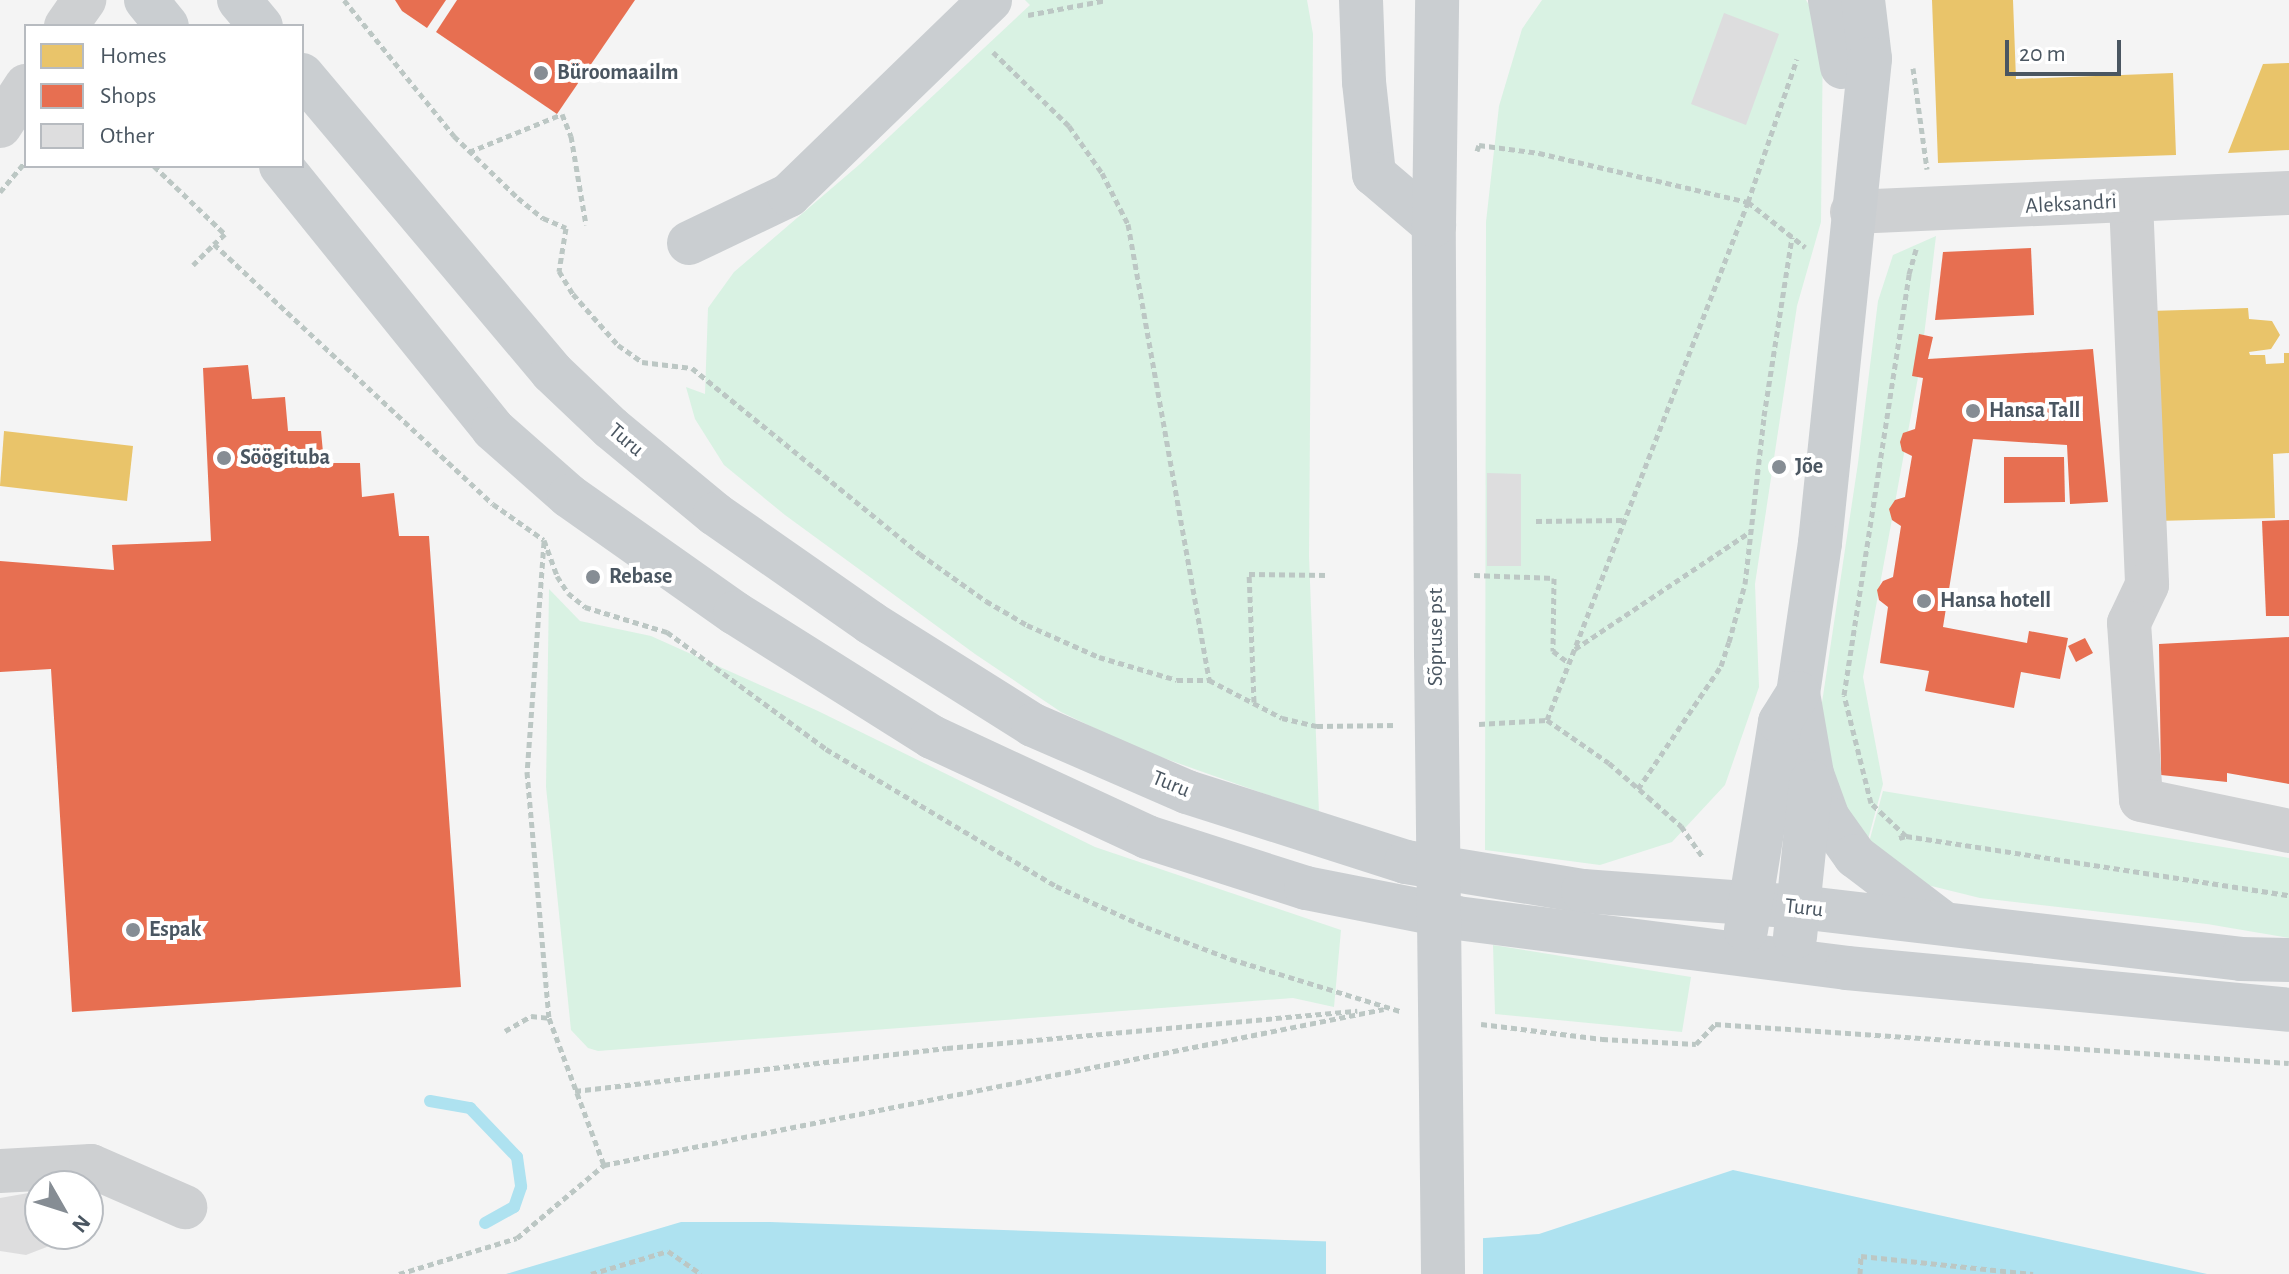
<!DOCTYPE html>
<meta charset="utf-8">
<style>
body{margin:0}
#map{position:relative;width:2289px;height:1274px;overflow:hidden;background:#f4f4f4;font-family:"Alegreya Sans",sans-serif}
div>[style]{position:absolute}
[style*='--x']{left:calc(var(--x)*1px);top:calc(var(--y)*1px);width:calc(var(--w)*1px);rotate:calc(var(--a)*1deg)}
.green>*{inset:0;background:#d9f2e3}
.water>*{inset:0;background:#aee2f0}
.pier>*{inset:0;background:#f4f4f4}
.homes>*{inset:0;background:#e9c46a}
.shops>*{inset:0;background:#e76f51}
.stream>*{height:12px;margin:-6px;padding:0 6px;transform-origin:6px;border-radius:6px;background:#aee2f0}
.building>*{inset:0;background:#ddddde}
.path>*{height:5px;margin-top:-2.5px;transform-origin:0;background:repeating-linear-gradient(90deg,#bcc7c4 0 6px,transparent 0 10px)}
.minor>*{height:44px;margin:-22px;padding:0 22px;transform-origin:22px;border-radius:22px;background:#ced0d2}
.major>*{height:44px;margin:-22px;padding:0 22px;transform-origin:22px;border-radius:22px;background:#caced1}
.major-bridge>*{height:44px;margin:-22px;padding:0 22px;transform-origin:22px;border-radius:22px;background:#caced1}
.dots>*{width:22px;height:22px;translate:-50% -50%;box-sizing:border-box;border:4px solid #fff;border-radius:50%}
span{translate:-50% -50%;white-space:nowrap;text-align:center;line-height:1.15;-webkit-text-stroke:8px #fff;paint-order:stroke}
.poi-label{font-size:22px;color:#4a5661;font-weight:700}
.left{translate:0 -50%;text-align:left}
.street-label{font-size:22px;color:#4a5661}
.legend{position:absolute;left:24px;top:24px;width:280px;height:144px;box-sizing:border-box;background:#fff;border:2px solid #b7bbc0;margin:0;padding:10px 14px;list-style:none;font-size:24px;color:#4a5661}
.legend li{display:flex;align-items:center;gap:16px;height:40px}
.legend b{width:40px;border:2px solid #b7bbc0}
.north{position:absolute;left:24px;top:1170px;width:80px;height:80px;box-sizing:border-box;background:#fff;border:2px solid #b7bbc0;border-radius:50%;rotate:129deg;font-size:22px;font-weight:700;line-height:32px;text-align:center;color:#4a5661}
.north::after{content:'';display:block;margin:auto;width:28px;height:36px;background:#868d94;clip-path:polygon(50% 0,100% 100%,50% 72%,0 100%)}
.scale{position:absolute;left:2005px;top:40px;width:116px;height:36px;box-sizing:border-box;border:4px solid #4a5661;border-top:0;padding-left:10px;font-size:24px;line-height:28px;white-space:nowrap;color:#4a5661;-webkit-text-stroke:6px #fff;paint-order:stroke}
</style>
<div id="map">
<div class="green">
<div style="clip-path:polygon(1025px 0,1307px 0,1313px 34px,1309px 556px,1319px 813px,1138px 749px,1061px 712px,975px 654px,785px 515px,724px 465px,695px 419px,686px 387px,705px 394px,708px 308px,734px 272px,860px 164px,1030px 5px)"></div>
<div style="clip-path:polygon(1542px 0,1806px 0,1823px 29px,1821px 222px,1797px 306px,1755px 584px,1759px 687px,1725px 785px,1672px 842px,1600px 865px,1485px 850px,1486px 222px,1499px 106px,1522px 29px)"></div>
<div style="clip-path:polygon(1936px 236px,1921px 361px,1863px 677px,1883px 784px,1867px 843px,1848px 832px,1820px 716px,1858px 463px,1878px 301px,1893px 255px)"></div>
<div style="clip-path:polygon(549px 589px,580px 621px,651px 636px,818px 711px,1095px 847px,1341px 930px,1334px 1007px,1293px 998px,598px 1051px,588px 1048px,571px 1030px,546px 787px)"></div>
<div style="clip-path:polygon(1883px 791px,2289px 858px,2289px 938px,2207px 924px,1980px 898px,1907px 880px,1868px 846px)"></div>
<div style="clip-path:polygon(1493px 945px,1691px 977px,1682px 1032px,1495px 1014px)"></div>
</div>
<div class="water">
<div style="clip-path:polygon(1733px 1170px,2207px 1274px,506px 1274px,681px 1222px,770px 1222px,1403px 1244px,1539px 1234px)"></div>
</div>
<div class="pier">
<div style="clip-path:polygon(1483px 1234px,1483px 1274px,1326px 1274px,1326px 1237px,1403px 1240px)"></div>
</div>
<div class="homes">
<div style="clip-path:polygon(1932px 0,2013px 0,2016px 79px,2173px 73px,2176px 155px,1938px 163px)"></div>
<div style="clip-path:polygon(2289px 63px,2289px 150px,2228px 153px,2263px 64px)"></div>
<div style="clip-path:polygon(2248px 308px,2249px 319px,2272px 321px,2280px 335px,2271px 349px,2249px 352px,2250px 355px,2265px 355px,2266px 364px,2284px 363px,2284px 353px,2289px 353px,2289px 453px,2273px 454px,2275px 518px,2156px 521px,2150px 311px)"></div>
<div style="clip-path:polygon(4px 431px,133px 446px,127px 501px,0 486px)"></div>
</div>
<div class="shops">
<div style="clip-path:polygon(395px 0,446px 0,427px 28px,402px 11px)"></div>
<div style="clip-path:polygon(457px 0,635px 0,557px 114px,436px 32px)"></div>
<div style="clip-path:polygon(2031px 248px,2034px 315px,1935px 320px,1943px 252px)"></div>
<div style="clip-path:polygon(1919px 334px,1933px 337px,1928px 359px,2093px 349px,2108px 502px,2070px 504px,2067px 445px,1973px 439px,1943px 627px,2027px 643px,2029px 631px,2068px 638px,2060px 679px,2021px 672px,2014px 708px,1925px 691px,1929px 671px,1880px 663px,1888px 607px,1879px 600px,1877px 590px,1883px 581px,1893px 577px,1901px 526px,1892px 520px,1889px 509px,1895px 500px,1905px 497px,1912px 456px,1902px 451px,1900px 442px,1903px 433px,1915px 429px,1923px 378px,1912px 376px)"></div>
<div style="clip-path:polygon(248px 365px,252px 399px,285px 397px,288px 431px,321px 431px,324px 463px,360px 463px,362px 497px,394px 493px,399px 536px,429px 536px,461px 987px,72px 1012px,51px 669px,0 672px,0 561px,114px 570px,112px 545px,211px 541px,203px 368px)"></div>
<div style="clip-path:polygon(2004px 457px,2064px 457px,2065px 502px,2004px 503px)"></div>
<div style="clip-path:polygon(2289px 520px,2289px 616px,2266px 616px,2262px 521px)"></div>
<div style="clip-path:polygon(2289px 637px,2289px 784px,2227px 773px,2227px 782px,2161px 775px,2159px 644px)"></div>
<div style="clip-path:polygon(2085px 638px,2093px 653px,2076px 662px,2068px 646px)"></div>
</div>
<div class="stream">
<div style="--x:430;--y:1101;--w:41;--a:9.9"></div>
<div style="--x:470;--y:1108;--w:68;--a:46.2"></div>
<div style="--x:517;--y:1157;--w:30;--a:82"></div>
<div style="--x:521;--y:1187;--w:21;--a:109"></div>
<div style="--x:514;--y:1207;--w:33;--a:151"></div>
</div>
<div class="building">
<div style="clip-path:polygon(1724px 13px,1779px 34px,1746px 125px,1691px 104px)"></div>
<div style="clip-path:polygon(1487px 473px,1521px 474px,1521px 566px,1487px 566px)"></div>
<div style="clip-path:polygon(40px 1191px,40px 1234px,68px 1234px,70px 1238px,26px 1255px,0 1251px,0 1198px)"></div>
</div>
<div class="path">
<div style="--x:344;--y:0;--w:175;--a:51"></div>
<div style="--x:454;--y:136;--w:89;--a:44.1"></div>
<div style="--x:518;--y:198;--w:32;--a:39"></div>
<div style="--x:543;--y:218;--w:25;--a:23"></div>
<div style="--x:566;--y:228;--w:44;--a:99.2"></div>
<div style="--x:559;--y:271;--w:27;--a:59"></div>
<div style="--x:573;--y:294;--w:68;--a:48.6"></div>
<div style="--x:618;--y:345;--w:29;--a:35"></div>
<div style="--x:642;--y:362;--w:50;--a:6.8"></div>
<div style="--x:692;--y:368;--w:294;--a:39.2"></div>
<div style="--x:920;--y:554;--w:81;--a:35.5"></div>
<div style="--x:986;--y:601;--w:48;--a:30.3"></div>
<div style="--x:1027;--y:625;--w:79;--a:24"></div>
<div style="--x:1099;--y:657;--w:81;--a:16.4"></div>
<div style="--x:1177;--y:680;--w:32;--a:0"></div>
<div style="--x:1209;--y:680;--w:82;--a:27.5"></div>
<div style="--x:1282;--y:718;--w:36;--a:13"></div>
<div style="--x:1317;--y:726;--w:80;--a:-0.7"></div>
<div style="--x:1028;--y:15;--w:80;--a:-10.8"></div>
<div style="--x:993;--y:52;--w:106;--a:44.2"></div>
<div style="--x:1069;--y:126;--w:57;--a:54.9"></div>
<div style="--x:1102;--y:173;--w:57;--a:63"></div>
<div style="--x:1128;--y:224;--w:463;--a:79.9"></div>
<div style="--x:1913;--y:68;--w:102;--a:82.1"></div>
<div style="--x:1477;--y:151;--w:6;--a:-72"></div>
<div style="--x:1479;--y:145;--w:61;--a:7.6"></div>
<div style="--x:1539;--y:153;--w:215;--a:13.2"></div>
<div style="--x:1748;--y:202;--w:73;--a:38.3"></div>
<div style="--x:469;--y:152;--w:100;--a:-22.2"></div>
<div style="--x:562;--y:114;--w:24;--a:68"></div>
<div style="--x:571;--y:136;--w:90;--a:80.4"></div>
<div style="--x:154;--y:166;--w:98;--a:43.8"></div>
<div style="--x:225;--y:234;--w:15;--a:138"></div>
<div style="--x:0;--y:192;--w:40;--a:-50"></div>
<div style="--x:193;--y:265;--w:30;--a:-45"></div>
<div style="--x:214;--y:244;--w:381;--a:43"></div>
<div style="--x:493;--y:504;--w:62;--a:35.2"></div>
<div style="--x:544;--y:540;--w:38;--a:70"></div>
<div style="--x:557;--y:576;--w:20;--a:57"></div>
<div style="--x:568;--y:593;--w:22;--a:39"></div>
<div style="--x:585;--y:607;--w:86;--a:17"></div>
<div style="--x:667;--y:632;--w:197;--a:36.3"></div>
<div style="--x:826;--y:749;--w:268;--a:30.8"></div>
<div style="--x:1056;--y:886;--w:99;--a:24.5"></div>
<div style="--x:1146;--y:927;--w:91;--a:20.6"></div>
<div style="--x:1231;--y:959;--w:177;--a:17.1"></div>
<div style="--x:1536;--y:521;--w:88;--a:-0.7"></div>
<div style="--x:544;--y:542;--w:231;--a:94.2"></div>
<div style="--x:527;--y:772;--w:247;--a:84.9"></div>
<div style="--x:549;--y:1018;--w:157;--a:69.5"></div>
<div style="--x:1474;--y:575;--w:80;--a:2.1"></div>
<div style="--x:1554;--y:578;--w:73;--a:90.8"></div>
<div style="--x:1553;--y:651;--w:20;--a:37"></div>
<div style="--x:1575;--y:649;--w:211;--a:-33.8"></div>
<div style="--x:1254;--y:702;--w:128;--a:-92.2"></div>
<div style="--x:1249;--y:574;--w:78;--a:0.7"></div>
<div style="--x:1547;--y:720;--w:556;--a:-68.79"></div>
<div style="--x:1748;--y:202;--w:151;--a:-71.1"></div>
<div style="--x:1479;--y:724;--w:68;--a:-3.4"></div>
<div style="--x:1547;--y:720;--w:75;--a:34.7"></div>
<div style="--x:1609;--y:763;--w:52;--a:41.1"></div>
<div style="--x:1648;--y:797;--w:44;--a:41.3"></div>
<div style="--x:1681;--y:826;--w:38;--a:55"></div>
<div style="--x:1638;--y:789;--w:148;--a:-56"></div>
<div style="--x:1721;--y:666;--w:25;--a:-72"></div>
<div style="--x:1729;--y:642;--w:60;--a:-74.6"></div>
<div style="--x:1745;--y:584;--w:169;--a:-83.5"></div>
<div style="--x:1764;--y:416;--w:181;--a:-81.1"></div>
<div style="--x:1906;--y:836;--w:48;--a:-136.7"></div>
<div style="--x:1871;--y:803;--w:111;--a:-104"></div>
<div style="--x:1844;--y:695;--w:426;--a:-81.2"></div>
<div style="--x:1909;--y:274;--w:26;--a:-74"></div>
<div style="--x:1899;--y:838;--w:7;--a:-16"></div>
<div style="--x:1906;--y:836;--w:388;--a:8.8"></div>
<div style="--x:1481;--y:1024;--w:122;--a:7.1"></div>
<div style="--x:1602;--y:1039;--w:94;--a:3"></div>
<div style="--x:1696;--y:1044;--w:28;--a:-46"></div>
<div style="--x:1715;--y:1024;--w:575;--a:3.89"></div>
<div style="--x:505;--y:1031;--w:30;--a:-30"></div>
<div style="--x:531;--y:1016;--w:18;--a:6"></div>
<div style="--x:575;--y:1091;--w:374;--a:-6.6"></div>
<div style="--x:947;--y:1048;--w:412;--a:-5.2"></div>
<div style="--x:399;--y:1274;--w:123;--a:-17"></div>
<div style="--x:517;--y:1238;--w:114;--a:-40"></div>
<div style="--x:604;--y:1165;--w:795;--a:-11.31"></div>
<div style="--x:591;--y:1274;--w:80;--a:-16.6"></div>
<div style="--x:668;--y:1251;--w:40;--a:34.9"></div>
<div style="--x:1860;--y:1274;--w:18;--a:-87"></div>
<div style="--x:1861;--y:1256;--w:173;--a:6"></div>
</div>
<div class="minor">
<div style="--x:66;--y:26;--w:32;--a:-55"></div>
<div style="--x:0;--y:126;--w:48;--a:-57"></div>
<div style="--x:2131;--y:201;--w:384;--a:87.6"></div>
<div style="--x:2147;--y:585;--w:42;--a:115.3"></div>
<div style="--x:2129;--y:623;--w:177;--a:86.1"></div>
<div style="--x:2141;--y:800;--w:151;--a:11.8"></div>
<div style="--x:1852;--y:212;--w:437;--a:-2.5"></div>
<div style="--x:0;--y:1171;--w:91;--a:-3.1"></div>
<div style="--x:91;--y:1166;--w:103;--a:23.6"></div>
</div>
<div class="major">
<div style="--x:146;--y:0;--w:33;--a:51"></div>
<div style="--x:239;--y:0;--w:34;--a:50"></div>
<div style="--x:1361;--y:0;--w:82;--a:87.9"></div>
<div style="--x:1364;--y:82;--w:93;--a:83.8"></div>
<div style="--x:1374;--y:174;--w:79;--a:40.4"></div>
<div style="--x:1830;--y:0;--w:68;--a:79.8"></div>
<div style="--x:1863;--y:0;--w:59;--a:83.2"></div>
<div style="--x:1870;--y:59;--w:487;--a:95.9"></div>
<div style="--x:1820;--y:543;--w:152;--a:98.3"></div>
<div style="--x:1798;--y:693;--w:82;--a:80.2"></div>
<div style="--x:1812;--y:774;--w:47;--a:70"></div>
<div style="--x:1828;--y:818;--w:47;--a:54.6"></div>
<div style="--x:1855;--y:856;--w:109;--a:37.2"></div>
<div style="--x:302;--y:75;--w:388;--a:49.9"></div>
<div style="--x:552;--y:372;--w:81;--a:43.5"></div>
<div style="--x:611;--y:428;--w:135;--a:39.6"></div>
<div style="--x:715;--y:514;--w:190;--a:34.9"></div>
<div style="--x:871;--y:623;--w:191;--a:32.2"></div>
<div style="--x:1033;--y:725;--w:168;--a:23.5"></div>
<div style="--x:1187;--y:792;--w:230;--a:17.7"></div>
<div style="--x:1406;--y:862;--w:179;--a:9.3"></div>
<div style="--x:1583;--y:891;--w:217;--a:4.2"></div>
<div style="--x:1799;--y:907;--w:445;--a:6.7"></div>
<div style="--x:2241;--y:959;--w:48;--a:1.2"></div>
<div style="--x:281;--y:166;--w:338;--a:51.1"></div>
<div style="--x:493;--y:429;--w:101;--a:41.4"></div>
<div style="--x:569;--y:496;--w:203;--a:35.2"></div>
<div style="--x:735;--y:613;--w:233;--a:32.2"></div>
<div style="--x:932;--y:737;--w:237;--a:24.9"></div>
<div style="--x:1147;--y:837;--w:167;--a:17.8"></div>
<div style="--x:1306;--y:888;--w:154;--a:11.2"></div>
<div style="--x:1457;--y:918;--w:393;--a:7.3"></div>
<div style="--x:1847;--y:968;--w:444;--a:5.4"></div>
<div style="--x:689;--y:243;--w:111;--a:-25.6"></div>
<div style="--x:789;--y:195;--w:280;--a:-44.1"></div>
<div style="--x:1436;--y:653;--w:428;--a:-90.3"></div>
<div style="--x:1434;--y:225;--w:225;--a:-89.2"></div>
<div style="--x:1746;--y:930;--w:211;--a:-80.7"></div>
<div style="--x:1780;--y:722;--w:34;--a:-58"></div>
<div style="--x:1795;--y:937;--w:156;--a:-84.1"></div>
</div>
<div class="major-bridge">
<div style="--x:1436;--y:653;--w:621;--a:89.35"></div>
</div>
<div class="dots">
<div style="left:541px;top:73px;background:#868d94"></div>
<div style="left:1973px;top:411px;background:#868d94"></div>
<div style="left:224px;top:458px;background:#868d94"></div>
<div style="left:1779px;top:467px;background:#868d94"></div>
<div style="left:593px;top:577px;background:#868d94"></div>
<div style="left:1924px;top:601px;background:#868d94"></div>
<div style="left:133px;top:930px;background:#868d94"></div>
</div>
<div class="poi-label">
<span class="left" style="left:557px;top:73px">Büroomaailm</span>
<span class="left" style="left:1989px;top:411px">Hansa Tall</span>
<span class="left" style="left:240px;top:458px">Söögituba</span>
<span class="left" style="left:1795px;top:467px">Jõe</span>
<span class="left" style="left:609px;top:577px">Rebase</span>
<span class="left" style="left:1940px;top:601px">Hansa hotell</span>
<span class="left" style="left:149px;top:930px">Espak</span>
</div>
<div class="street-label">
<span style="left:2071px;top:204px;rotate:-3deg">Aleksandri</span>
<span style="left:626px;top:440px;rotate:40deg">Turu</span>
<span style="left:1436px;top:637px;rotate:-90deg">Sõpruse pst</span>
<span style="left:1171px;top:784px;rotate:22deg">Turu</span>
<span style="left:1804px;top:908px;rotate:6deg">Turu</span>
</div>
<ul class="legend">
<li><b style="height:22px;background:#e9c46a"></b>Homes</li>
<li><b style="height:22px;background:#e76f51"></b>Shops</li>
<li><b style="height:22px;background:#ddddde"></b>Other</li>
</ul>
<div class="north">N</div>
<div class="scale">20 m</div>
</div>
